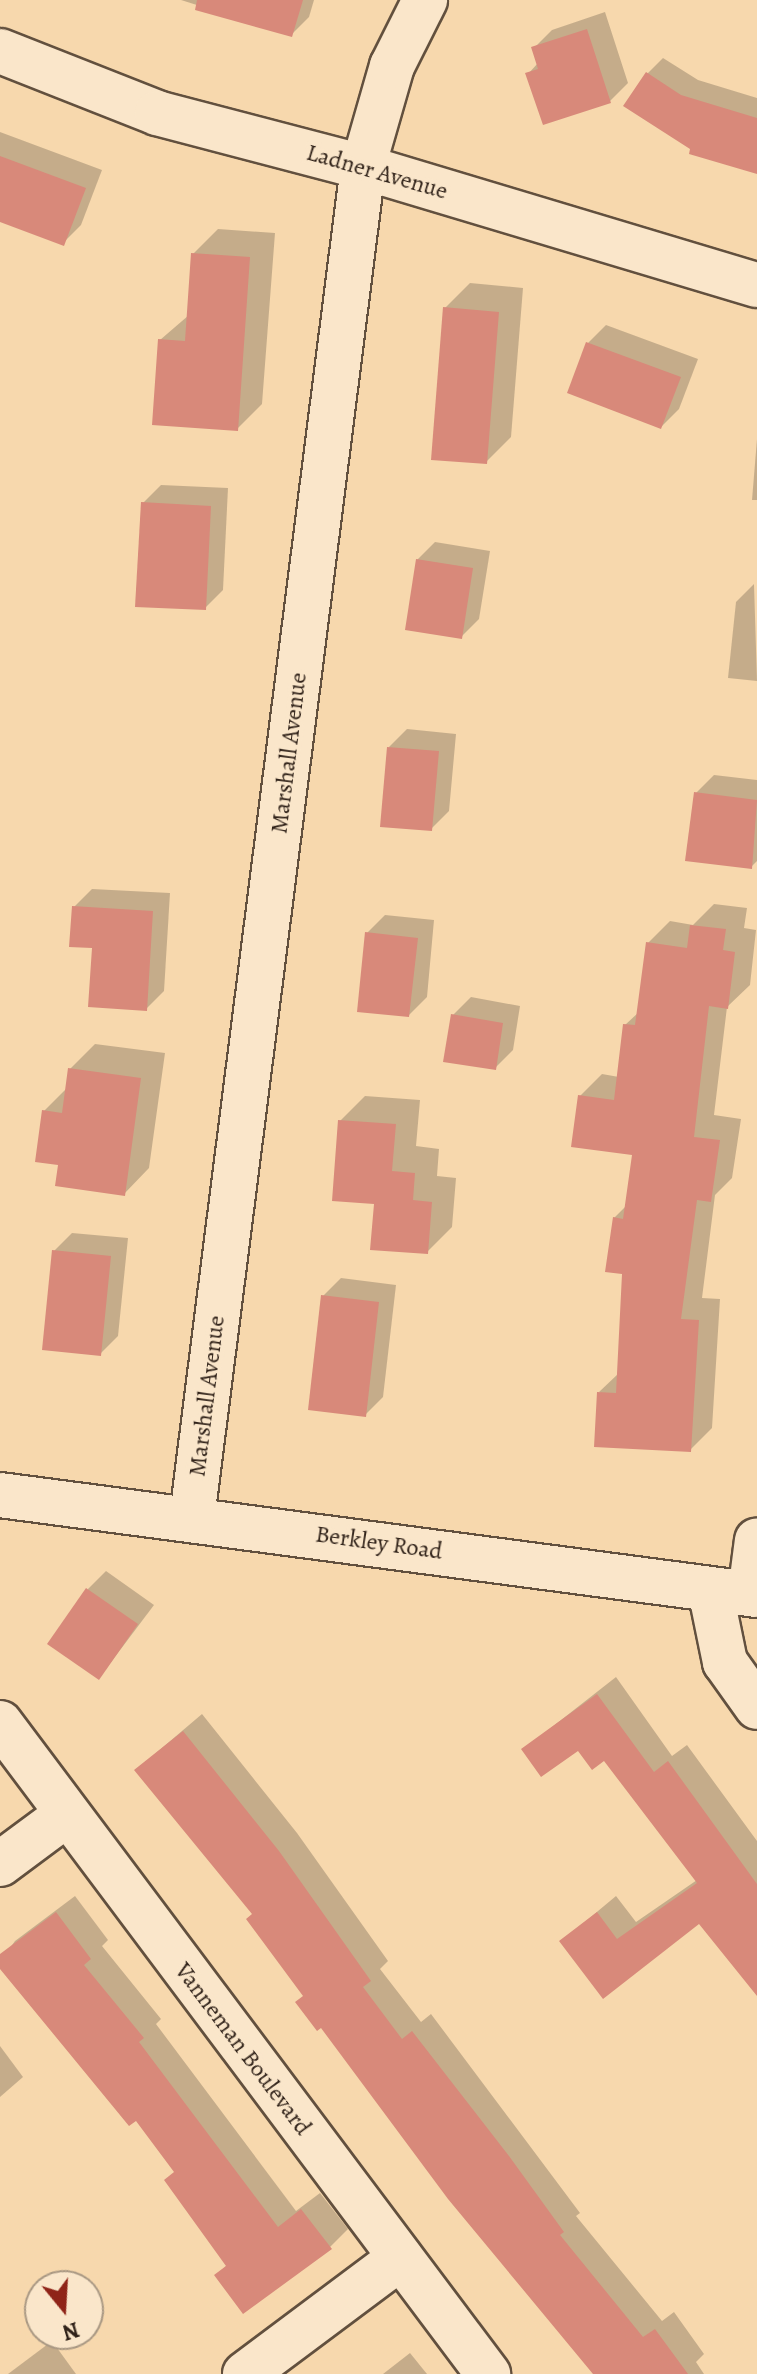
<!DOCTYPE html>
<style>
body{margin:0}
#map{position:relative;width:757px;height:2374px;overflow:hidden;background:#f7d8ad;font-family:Alegreya,serif}
div>[style]{position:absolute}
[style*='--x']{left:calc(var(--x)*1px);top:calc(var(--y)*1px);width:calc(var(--w)*1px);rotate:calc(var(--a)*1deg)}
.shadow>*{inset:0;background:#0003}
.building>*{inset:0;background:#d8897a}
.roads{filter:drop-shadow(2px 0 #62503e) drop-shadow(-2px 0 #62503e) drop-shadow(0 2px #62503e) drop-shadow(0 -2px #62503e)}
.minor>*{height:44px;margin:-22px;padding:0 22px;transform-origin:22px;border-radius:22px;background:#fae6ca}
.secondary>*{height:44px;margin:-22px;padding:0 22px;transform-origin:22px;border-radius:22px;background:#fae6ca}
span{translate:-50% -50%;white-space:nowrap;text-align:center;line-height:1.15;-webkit-text-stroke:8px #fae6ca;paint-order:stroke}
.street-label{font-size:24px;color:#302219}
.north{position:absolute;left:24px;top:2270px;width:80px;height:80px;box-sizing:border-box;background:#fae6ca;border:2px solid #a99883;border-radius:50%;rotate:162deg;font-size:22px;font-weight:700;line-height:32px;text-align:center;color:#302219}
.north::after{content:'';display:block;margin:auto;width:28px;height:36px;background:#8f2418;clip-path:polygon(50% 0,100% 100%,50% 72%,0 100%)}
</style>
<div id="map">
<div class="shadow">
<div style="clip-path:polygon(181px 0,314px 0,309px 17px,291px 35px)"></div>
<div style="clip-path:polygon(605px 12px,628px 83px,610px 101px,528px 74px,538px 63px,534px 48px,552px 30px)"></div>
<div style="clip-path:polygon(663px 58px,698px 80px,757px 98px,757px 172px,693px 148px,647px 74px)"></div>
<div style="clip-path:polygon(0 132px,102px 170px,81px 225px,63px 243px,0 219px)"></div>
<div style="clip-path:polygon(218px 229px,275px 233px,262px 404px,237px 429px,160px 340px,189px 315px,193px 254px)"></div>
<div style="clip-path:polygon(470px 283px,523px 288px,511px 437px,486px 462px,445px 308px)"></div>
<div style="clip-path:polygon(606px 325px,698px 359px,679px 409px,661px 427px,588px 343px)"></div>
<div style="clip-path:polygon(757px 439px,757px 500px,752px 500px)"></div>
<div style="clip-path:polygon(161px 485px,228px 488px,223px 590px,205px 608px,143px 503px)"></div>
<div style="clip-path:polygon(435px 542px,490px 551px,479px 619px,461px 637px,417px 560px)"></div>
<div style="clip-path:polygon(754px 584px,757px 681px,728px 678px,736px 602px)"></div>
<div style="clip-path:polygon(407px 729px,456px 734px,449px 811px,431px 829px,389px 747px)"></div>
<div style="clip-path:polygon(714px 775px,757px 780px,757px 861px,751px 867px,696px 793px)"></div>
<div style="clip-path:polygon(92px 889px,170px 893px,164px 991px,146px 1009px,94px 946px,74px 907px)"></div>
<div style="clip-path:polygon(714px 904px,747px 908px,744px 928px,756px 930px,750px 985px,727px 1007px,714px 1115px,741px 1119px,732px 1178px,715px 1195px,702px 1298px,720px 1299px,712px 1428px,690px 1450px,599px 1392px,619px 1373px,624px 1272px,614px 1218px,626px 1206px,634px 1154px,580px 1096px,602px 1074px,619px 1077px,625px 1025px,639px 1012px,648px 943px,670px 921px,693px 925px)"></div>
<div style="clip-path:polygon(385px 915px,434px 920px,427px 997px,409px 1015px,367px 933px)"></div>
<div style="clip-path:polygon(471px 997px,520px 1006px,513px 1050px,495px 1068px,453px 1015px)"></div>
<div style="clip-path:polygon(95px 1044px,165px 1053px,149px 1168px,124px 1194px,60px 1164px,44px 1111px,68px 1087px,70px 1069px)"></div>
<div style="clip-path:polygon(365px 1096px,420px 1100px,416px 1146px,439px 1149px,437px 1176px,456px 1178px,452px 1227px,427px 1252px,376px 1202px,340px 1121px)"></div>
<div style="clip-path:polygon(72px 1233px,128px 1238px,118px 1336px,100px 1354px,54px 1251px)"></div>
<div style="clip-path:polygon(341px 1278px,396px 1285px,383px 1397px,365px 1415px,323px 1296px)"></div>
<div style="clip-path:polygon(106px 1571px,154px 1605px,99px 1678px,88px 1589px)"></div>
<div style="clip-path:polygon(616px 1677px,672px 1756px,687px 1745px,757px 1841px,757px 1993px,699px 1921px,604px 1996px,562px 1941px,616px 1896px,636px 1922px,697px 1880px,605px 1759px,579px 1748px,524px 1749px)"></div>
<div style="clip-path:polygon(202px 1714px,297px 1833px,388px 1961px,380px 1969px,421px 2022px,431px 2014px,580px 2213px,576px 2216px,662px 2321px,674px 2312px,704px 2354px,696px 2362px,704px 2374px,598px 2374px,305px 1995px,254px 1914px,136px 1770px)"></div>
<div style="clip-path:polygon(75px 1896px,108px 1940px,102px 1946px,161px 2019px,156px 2024px,296px 2211px,320px 2193px,348px 2229px,330px 2247px,217px 2275px,228px 2264px,176px 2171px,136px 2118px,0 1962px,15px 1941px)"></div>
<div style="clip-path:polygon(0 2046px,23px 2077px,0 2097px)"></div>
<div style="clip-path:polygon(52px 2341px,76px 2374px,8px 2374px)"></div>
<div style="clip-path:polygon(410px 2353px,427px 2374px,383px 2374px)"></div>
</div>
<div class="building">
<div style="clip-path:polygon(197px 0,303px 0,292px 37px,195px 10px)"></div>
<div style="clip-path:polygon(587px 29px,611px 103px,543px 125px,525px 73px,538px 69px,531px 47px)"></div>
<div style="clip-path:polygon(646px 72px,681px 95px,757px 118px,757px 174px,689px 154px,690px 149px,623px 106px)"></div>
<div style="clip-path:polygon(0 156px,86px 188px,64px 246px,0 222px)"></div>
<div style="clip-path:polygon(191px 253px,250px 257px,238px 431px,152px 425px,158px 339px,185px 341px)"></div>
<div style="clip-path:polygon(443px 307px,499px 312px,487px 464px,431px 460px)"></div>
<div style="clip-path:polygon(586px 342px,681px 377px,661px 429px,567px 393px)"></div>
<div style="clip-path:polygon(141px 502px,211px 506px,206px 610px,135px 607px)"></div>
<div style="clip-path:polygon(416px 559px,473px 568px,462px 639px,405px 630px)"></div>
<div style="clip-path:polygon(387px 747px,439px 751px,432px 831px,380px 827px)"></div>
<div style="clip-path:polygon(694px 792px,757px 800px,752px 869px,685px 861px)"></div>
<div style="clip-path:polygon(72px 906px,153px 911px,147px 1011px,88px 1007px,92px 948px,69px 947px)"></div>
<div style="clip-path:polygon(690px 925px,726px 929px,723px 950px,735px 952px,728px 1009px,709px 1006px,694px 1137px,720px 1140px,711px 1202px,697px 1200px,681px 1319px,699px 1320px,691px 1452px,594px 1447px,597px 1392px,616px 1393px,622px 1274px,605px 1272px,613px 1217px,623px 1219px,632px 1155px,571px 1147px,578px 1095px,614px 1100px,623px 1024px,635px 1025px,646px 942px,687px 948px)"></div>
<div style="clip-path:polygon(365px 932px,418px 938px,409px 1017px,357px 1012px)"></div>
<div style="clip-path:polygon(451px 1014px,503px 1023px,496px 1070px,443px 1062px)"></div>
<div style="clip-path:polygon(68px 1068px,141px 1078px,125px 1196px,55px 1186px,58px 1165px,35px 1162px,42px 1110px,62px 1113px)"></div>
<div style="clip-path:polygon(338px 1120px,396px 1124px,392px 1171px,415px 1173px,413px 1200px,432px 1202px,428px 1254px,370px 1250px,374px 1204px,332px 1201px)"></div>
<div style="clip-path:polygon(52px 1250px,111px 1256px,101px 1356px,42px 1350px)"></div>
<div style="clip-path:polygon(321px 1295px,379px 1302px,366px 1417px,308px 1410px)"></div>
<div style="clip-path:polygon(86px 1588px,138px 1624px,99px 1680px,47px 1644px)"></div>
<div style="clip-path:polygon(597px 1694px,654px 1772px,668px 1761px,757px 1884px,757px 1996px,699px 1924px,603px 1999px,559px 1941px,597px 1912px,617px 1939px,697px 1883px,604px 1761px,592px 1770px,578px 1751px,541px 1777px,521px 1749px)"></div>
<div style="clip-path:polygon(183px 1731px,279px 1851px,371px 1981px,363px 1987px,402px 2039px,412px 2031px,509px 2156px,564px 2232px,560px 2235px,643px 2337px,655px 2329px,688px 2374px,593px 2374px,448px 2199px,321px 2028px,317px 2031px,295px 2002px,303px 1996px,246px 1919px,252px 1914px,134px 1770px)"></div>
<div style="clip-path:polygon(56px 1912px,91px 1959px,84px 1965px,144px 2038px,139px 2042px,278px 2227px,301px 2209px,332px 2249px,243px 2314px,214px 2275px,226px 2266px,164px 2180px,174px 2172px,136px 2121px,129px 2126px,0 1969px,0 1954px)"></div>
</div>
<div class="roads">
<div class="minor">
<div style="--x:0;--y:51;--w:169;--a:21.5"></div>
<div style="--x:157;--y:113;--w:213;--a:14.7"></div>
<div style="--x:363;--y:167;--w:411;--a:16.7"></div>
<div style="--x:192;--y:1517;--w:1361;--a:-82.78"></div>
<div style="--x:363;--y:167;--w:105;--a:-74"></div>
<div style="--x:392;--y:66;--w:74;--a:-63.4"></div>
<div style="--x:710;--y:1589;--w:75;--a:78.4"></div>
<div style="--x:725;--y:1662;--w:55;--a:54.6"></div>
<div style="--x:750;--y:1594;--w:54;--a:-82.6"></div>
<div style="--x:0;--y:1723;--w:814;--a:53.14"></div>
<div style="--x:0;--y:1864;--w:82;--a:-36.6"></div>
<div style="--x:245;--y:2374;--w:194;--a:-36.8"></div>
</div>
<div class="secondary">
<div style="--x:0;--y:1495;--w:764;--a:7.53"></div>
</div>
</div>
<div class="street-label">
<span style="left:377px;top:172px;rotate:16deg">Ladner Avenue</span>
<span style="left:289px;top:753px;rotate:-83deg">Marshall Avenue</span>
<span style="left:207px;top:1396px;rotate:-83deg">Marshall Avenue</span>
<span style="left:379px;top:1543px;rotate:8deg">Berkley Road</span>
<span style="left:243px;top:2049px;rotate:53deg">Vanneman Boulevard</span>
</div>
<div class="north">N</div>
</div>
